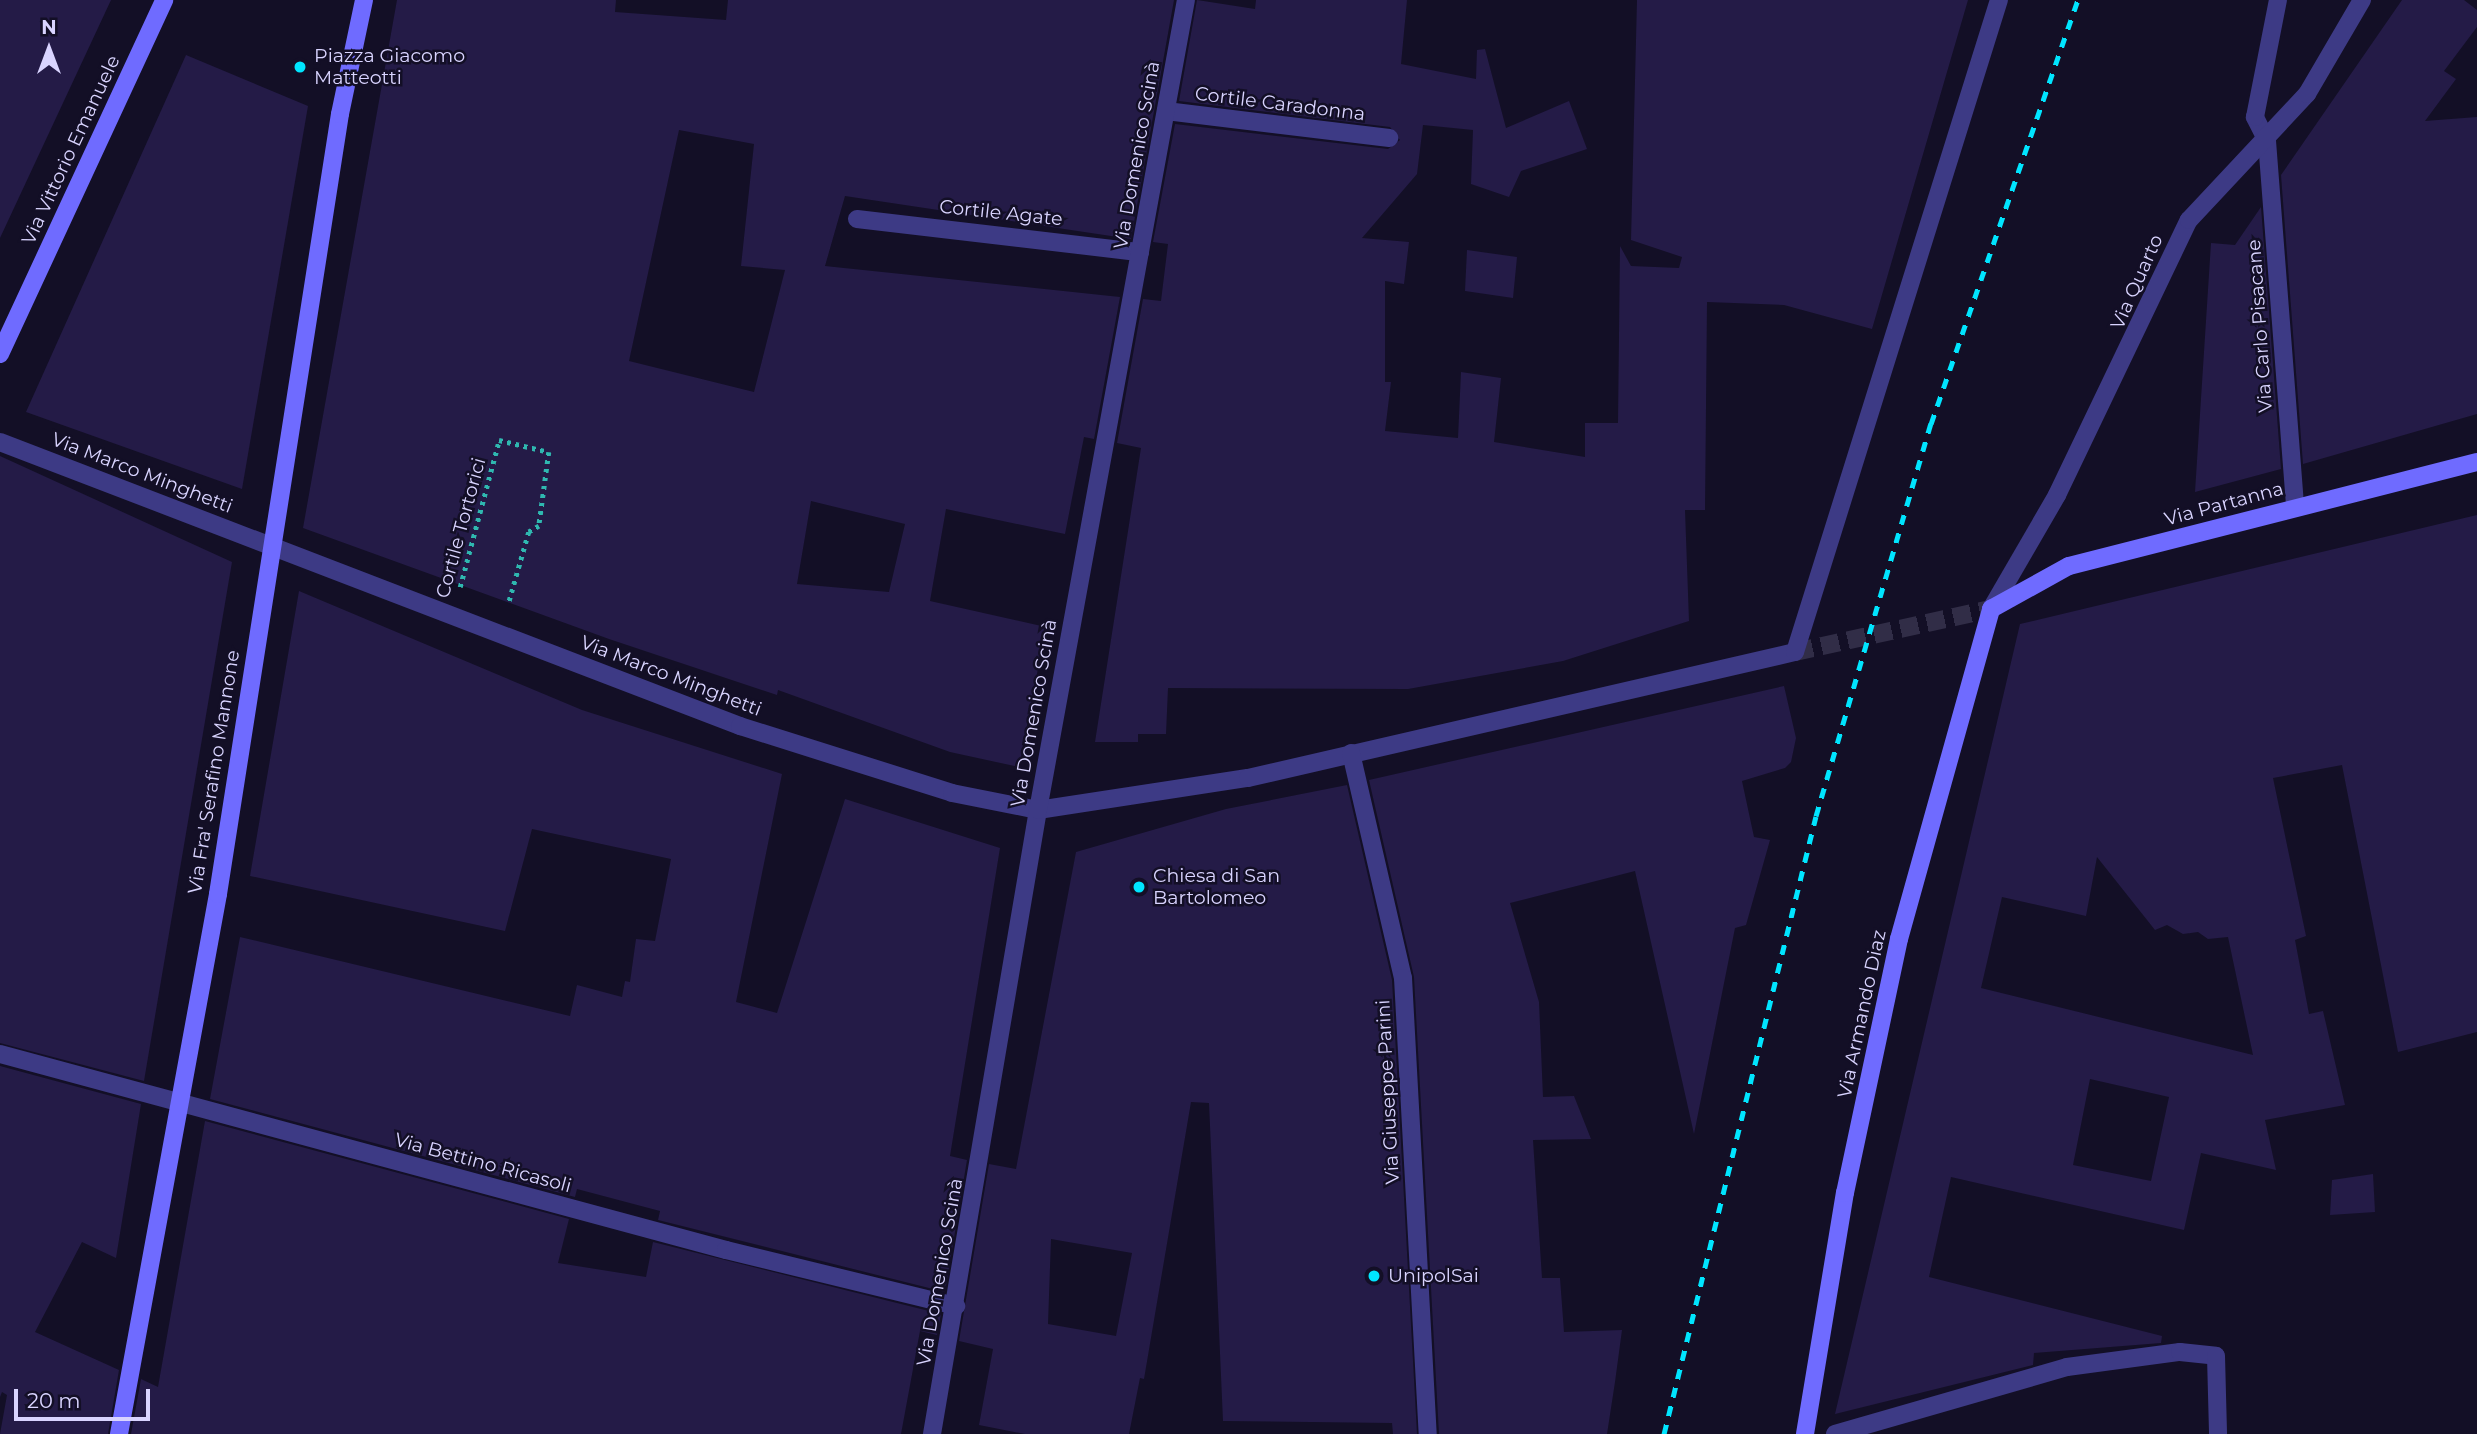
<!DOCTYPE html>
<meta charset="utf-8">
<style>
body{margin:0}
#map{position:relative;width:2477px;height:1434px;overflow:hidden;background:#130f26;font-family:Montserrat,sans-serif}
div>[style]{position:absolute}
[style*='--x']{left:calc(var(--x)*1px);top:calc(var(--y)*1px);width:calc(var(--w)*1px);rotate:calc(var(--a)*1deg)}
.building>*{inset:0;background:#241b47}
.street-tunnel>*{height:18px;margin-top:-9px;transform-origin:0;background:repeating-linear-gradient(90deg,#312d47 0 18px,transparent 0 27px)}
.path>*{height:4.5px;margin-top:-2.25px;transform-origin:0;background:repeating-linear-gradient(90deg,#2fb8b0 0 3.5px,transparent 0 8.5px)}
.lane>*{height:18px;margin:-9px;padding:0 9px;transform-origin:9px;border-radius:9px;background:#3d3a85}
.street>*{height:18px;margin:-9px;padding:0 9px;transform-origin:9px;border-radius:9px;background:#3d3a85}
.secondary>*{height:18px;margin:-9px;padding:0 9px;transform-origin:9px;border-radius:9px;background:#6f6bff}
.rail>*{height:5px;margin-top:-2.5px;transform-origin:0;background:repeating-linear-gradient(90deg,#00e5ff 0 10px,transparent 0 19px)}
.dots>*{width:19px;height:19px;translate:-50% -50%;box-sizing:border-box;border:4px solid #130f26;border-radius:50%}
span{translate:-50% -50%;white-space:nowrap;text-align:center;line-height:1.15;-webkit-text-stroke:5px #130f26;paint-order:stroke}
.poi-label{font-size:19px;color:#d9d4ff}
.left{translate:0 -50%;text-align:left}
.street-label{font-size:19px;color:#d9d4ff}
.north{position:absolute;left:14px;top:14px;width:70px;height:70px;-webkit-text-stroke:5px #130f26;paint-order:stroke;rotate:0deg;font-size:19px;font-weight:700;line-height:28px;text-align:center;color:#d9d4ff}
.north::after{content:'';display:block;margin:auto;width:24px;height:32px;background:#d9d4ff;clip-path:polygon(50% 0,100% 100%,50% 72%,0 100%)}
.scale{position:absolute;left:14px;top:1389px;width:136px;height:32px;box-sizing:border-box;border:4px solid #d9d4ff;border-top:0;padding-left:9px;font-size:21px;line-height:24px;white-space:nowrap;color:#d9d4ff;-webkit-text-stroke:5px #130f26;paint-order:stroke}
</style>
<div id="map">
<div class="building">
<div style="clip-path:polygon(0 0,111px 0,0 238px)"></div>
<div style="clip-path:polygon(evenodd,397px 0,616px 0,615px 12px,726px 20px,728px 0,1174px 0,1131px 239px,845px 196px,825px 266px,1120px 297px,1094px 439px,1084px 437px,1065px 534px,946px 509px,930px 601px,1046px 627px,1019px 767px,950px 752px,778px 690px,777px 695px,609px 639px,303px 528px,397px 0,679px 130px,754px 144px,741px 266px,785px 270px,754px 392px,629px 361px,679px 130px,397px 0,811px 501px,905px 524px,889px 592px,797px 584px,811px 501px)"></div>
<div style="clip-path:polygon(1197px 0,1255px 9px,1256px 0,1407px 0,1401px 64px,1476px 79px,1477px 50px,1485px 49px,1506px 128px,1569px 101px,1587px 149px,1521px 171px,1509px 197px,1471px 184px,1473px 130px,1423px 125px,1417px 174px,1362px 238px,1409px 242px,1404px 284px,1385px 281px,1385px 382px,1391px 382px,1385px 431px,1458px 438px,1461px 372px,1501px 378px,1494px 442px,1585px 457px,1585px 423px,1618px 423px,1620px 246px,1631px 266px,1679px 268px,1682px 257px,1631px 240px,1637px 0,1968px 0,1872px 329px,1784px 305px,1707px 302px,1705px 510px,1685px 510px,1689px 621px,1563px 661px,1408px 689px,1168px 688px,1166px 734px,1138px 734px,1138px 742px,1095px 742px,1141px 448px,1117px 443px,1143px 299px,1161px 301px,1168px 244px,1153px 242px,1175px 124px,1388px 149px,1400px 140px,1390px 127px,1179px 101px)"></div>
<div style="clip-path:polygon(2402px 0,2464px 0,2477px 10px,2477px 27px,2444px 71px,2456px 79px,2425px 121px,2477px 117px,2477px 414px,2303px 464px,2281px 175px)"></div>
<div style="clip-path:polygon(186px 55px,308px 106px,242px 489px,26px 412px)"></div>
<div style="clip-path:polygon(2261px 207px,2281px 469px,2195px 492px,2211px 243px,2235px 245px)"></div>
<div style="clip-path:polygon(1467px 250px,1517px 257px,1513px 298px,1465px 291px)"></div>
<div style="clip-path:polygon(0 456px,232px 562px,144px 1081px,0 1043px)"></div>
<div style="clip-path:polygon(evenodd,2477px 515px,2477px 1032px,2398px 1052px,2342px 765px,2273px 778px,2306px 936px,2295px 940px,2309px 1014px,2323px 1011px,2345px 1105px,2265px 1120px,2276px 1170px,2201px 1153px,2184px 1230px,1951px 1177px,1929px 1277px,2162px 1336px,2161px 1343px,2034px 1353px,2033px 1365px,1835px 1414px,2020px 624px,2477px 515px,2097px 857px,2155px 930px,2167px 925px,2183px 934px,2198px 932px,2208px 939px,2228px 937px,2253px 1055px,1981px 988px,2002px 897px,2086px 916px,2097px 857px,2477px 515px,2090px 1079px,2169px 1097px,2151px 1181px,2073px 1165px,2090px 1079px)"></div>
<div style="clip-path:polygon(299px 591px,582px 710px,782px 774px,736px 1002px,777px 1013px,845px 799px,1000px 848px,950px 1156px,967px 1160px,945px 1292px,658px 1220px,660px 1211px,577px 1189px,575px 1197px,210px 1099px,240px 937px,570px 1016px,577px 985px,622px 997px,625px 981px,630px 982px,636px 939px,655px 941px,671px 859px,532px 829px,505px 931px,250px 876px)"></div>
<div style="clip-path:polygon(1784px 686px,1796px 738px,1791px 762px,1785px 768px,1742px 781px,1754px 837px,1770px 840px,1746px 925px,1735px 928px,1694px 1134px,1635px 871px,1510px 903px,1539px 1002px,1543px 1097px,1574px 1096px,1591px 1139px,1533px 1140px,1542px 1278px,1560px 1278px,1564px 1332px,1622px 1330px,1615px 1382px,1607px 1434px,1439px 1434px,1414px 977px,1369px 780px)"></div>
<div style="clip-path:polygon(evenodd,1347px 785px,1392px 980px,1417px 1434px,1393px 1434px,1392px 1423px,1223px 1421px,1209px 1103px,1191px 1102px,1144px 1379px,1140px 1378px,1129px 1434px,1025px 1434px,979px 1425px,993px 1349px,959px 1341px,989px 1164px,1016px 1169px,1076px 852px,1226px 809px,1347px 785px,1051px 1239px,1132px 1253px,1116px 1336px,1048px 1324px,1051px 1239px)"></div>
<div style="clip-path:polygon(0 1066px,141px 1104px,116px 1258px,82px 1242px,35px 1332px,119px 1370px,108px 1434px,0 1434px,7px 1395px,2px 1392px,0 1397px)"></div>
<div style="clip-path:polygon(205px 1121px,569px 1219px,558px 1263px,646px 1277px,653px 1242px,941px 1314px,937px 1335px,920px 1331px,901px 1434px,131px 1434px,141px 1379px,158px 1387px)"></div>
<div style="clip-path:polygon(2373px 1174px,2375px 1212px,2330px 1215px,2332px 1180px)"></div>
</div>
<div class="street-tunnel">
<div style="--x:1795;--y:652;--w:201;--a:-12.4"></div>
</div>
<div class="path">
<div style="--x:460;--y:587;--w:152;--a:-75.1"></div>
<div style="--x:499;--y:440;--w:51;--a:13.5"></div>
<div style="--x:549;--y:452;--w:75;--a:97.7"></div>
<div style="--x:539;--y:526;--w:12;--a:149"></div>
<div style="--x:529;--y:532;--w:73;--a:105.9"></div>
</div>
<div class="lane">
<div style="--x:1166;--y:111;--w:225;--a:6.9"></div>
<div style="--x:2267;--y:141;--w:27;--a:-117"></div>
<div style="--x:2255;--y:117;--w:119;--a:-78.9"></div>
<div style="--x:857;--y:219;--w:285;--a:6.7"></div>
<div style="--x:1835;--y:1434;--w:241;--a:-16.1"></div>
<div style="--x:2067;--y:1367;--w:114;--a:-7.6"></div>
<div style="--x:2180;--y:1352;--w:36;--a:6"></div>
<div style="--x:2216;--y:1356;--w:78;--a:88.5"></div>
</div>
<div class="street">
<div style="--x:2267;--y:141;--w:367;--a:85.6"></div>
<div style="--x:0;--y:442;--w:793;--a:21"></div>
<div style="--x:740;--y:726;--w:222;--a:17.5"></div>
<div style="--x:952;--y:793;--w:88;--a:11.2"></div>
<div style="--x:1038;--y:810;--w:212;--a:-8.7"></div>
<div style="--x:1248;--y:778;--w:561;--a:-12.97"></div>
<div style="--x:1795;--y:652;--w:683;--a:-72.63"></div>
<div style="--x:1991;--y:609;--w:132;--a:-59.9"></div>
<div style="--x:2057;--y:495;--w:305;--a:-64.4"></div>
<div style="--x:2189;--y:220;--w:173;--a:-46.9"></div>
<div style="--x:2307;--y:94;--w:109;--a:-59.7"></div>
<div style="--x:1351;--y:753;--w:231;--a:77"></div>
<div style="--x:1403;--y:978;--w:457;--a:86.9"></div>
<div style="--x:0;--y:1054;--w:752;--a:15.11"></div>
<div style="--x:726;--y:1250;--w:237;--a:13.7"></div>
<div style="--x:932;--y:1434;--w:633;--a:-80.36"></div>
<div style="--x:1038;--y:810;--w:823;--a:-79.65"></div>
</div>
<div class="secondary">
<div style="--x:0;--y:354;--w:390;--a:-65.1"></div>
<div style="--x:119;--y:1434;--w:549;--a:-79.61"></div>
<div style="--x:218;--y:894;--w:789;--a:-81.11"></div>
<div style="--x:340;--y:114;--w:116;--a:-78.1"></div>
<div style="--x:1805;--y:1434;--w:244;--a:-80.6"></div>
<div style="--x:1845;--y:1193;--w:260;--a:-78"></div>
<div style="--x:1899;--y:939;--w:343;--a:-74.4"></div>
<div style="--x:1991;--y:609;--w:89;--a:-28.9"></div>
<div style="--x:2069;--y:566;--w:421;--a:-14.3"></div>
</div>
<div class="rail">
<div style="--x:1664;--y:1434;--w:636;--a:-76.18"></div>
<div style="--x:1816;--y:816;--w:409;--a:-73.7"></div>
<div style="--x:1931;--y:424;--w:449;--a:-70.9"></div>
</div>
<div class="dots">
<div style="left:300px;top:67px;background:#00e5ff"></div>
<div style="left:1139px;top:887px;background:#00e5ff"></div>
<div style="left:1374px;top:1276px;background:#00e5ff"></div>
</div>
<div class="poi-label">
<span class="left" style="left:314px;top:67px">Piazza Giacomo<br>Matteotti</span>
<span class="left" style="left:1153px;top:887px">Chiesa di San<br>Bartolomeo</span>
<span class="left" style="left:1388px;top:1276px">UnipolSai</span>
</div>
<div class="street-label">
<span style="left:1280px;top:104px;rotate:7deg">Cortile Caradonna</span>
<span style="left:71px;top:150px;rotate:-65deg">Via Vittorio Emanuele</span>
<span style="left:1137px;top:155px;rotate:-80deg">Via Domenico Scinà</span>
<span style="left:1001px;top:213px;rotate:6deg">Cortile Agate</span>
<span style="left:2137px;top:282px;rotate:-66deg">Via Quarto</span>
<span style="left:2260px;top:326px;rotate:-94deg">Via Carlo Pisacane</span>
<span style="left:142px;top:473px;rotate:21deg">Via Marco Minghetti</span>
<span style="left:2224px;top:504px;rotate:-15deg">Via Partanna</span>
<span style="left:461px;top:528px;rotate:-75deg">Cortile Tortorici</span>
<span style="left:671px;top:676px;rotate:21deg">Via Marco Minghetti</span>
<span style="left:1034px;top:713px;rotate:-80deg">Via Domenico Scinà</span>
<span style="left:214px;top:772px;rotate:-81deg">Via Fra' Serafino Mannone</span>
<span style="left:1862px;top:1014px;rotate:-78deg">Via Armando Diaz</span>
<span style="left:1388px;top:1092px;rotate:-93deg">Via Giuseppe Parini</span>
<span style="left:483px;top:1163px;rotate:15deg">Via Bettino Ricasoli</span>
<span style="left:940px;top:1272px;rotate:-80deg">Via Domenico Scinà</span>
</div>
<div class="north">N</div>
<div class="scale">20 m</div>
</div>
